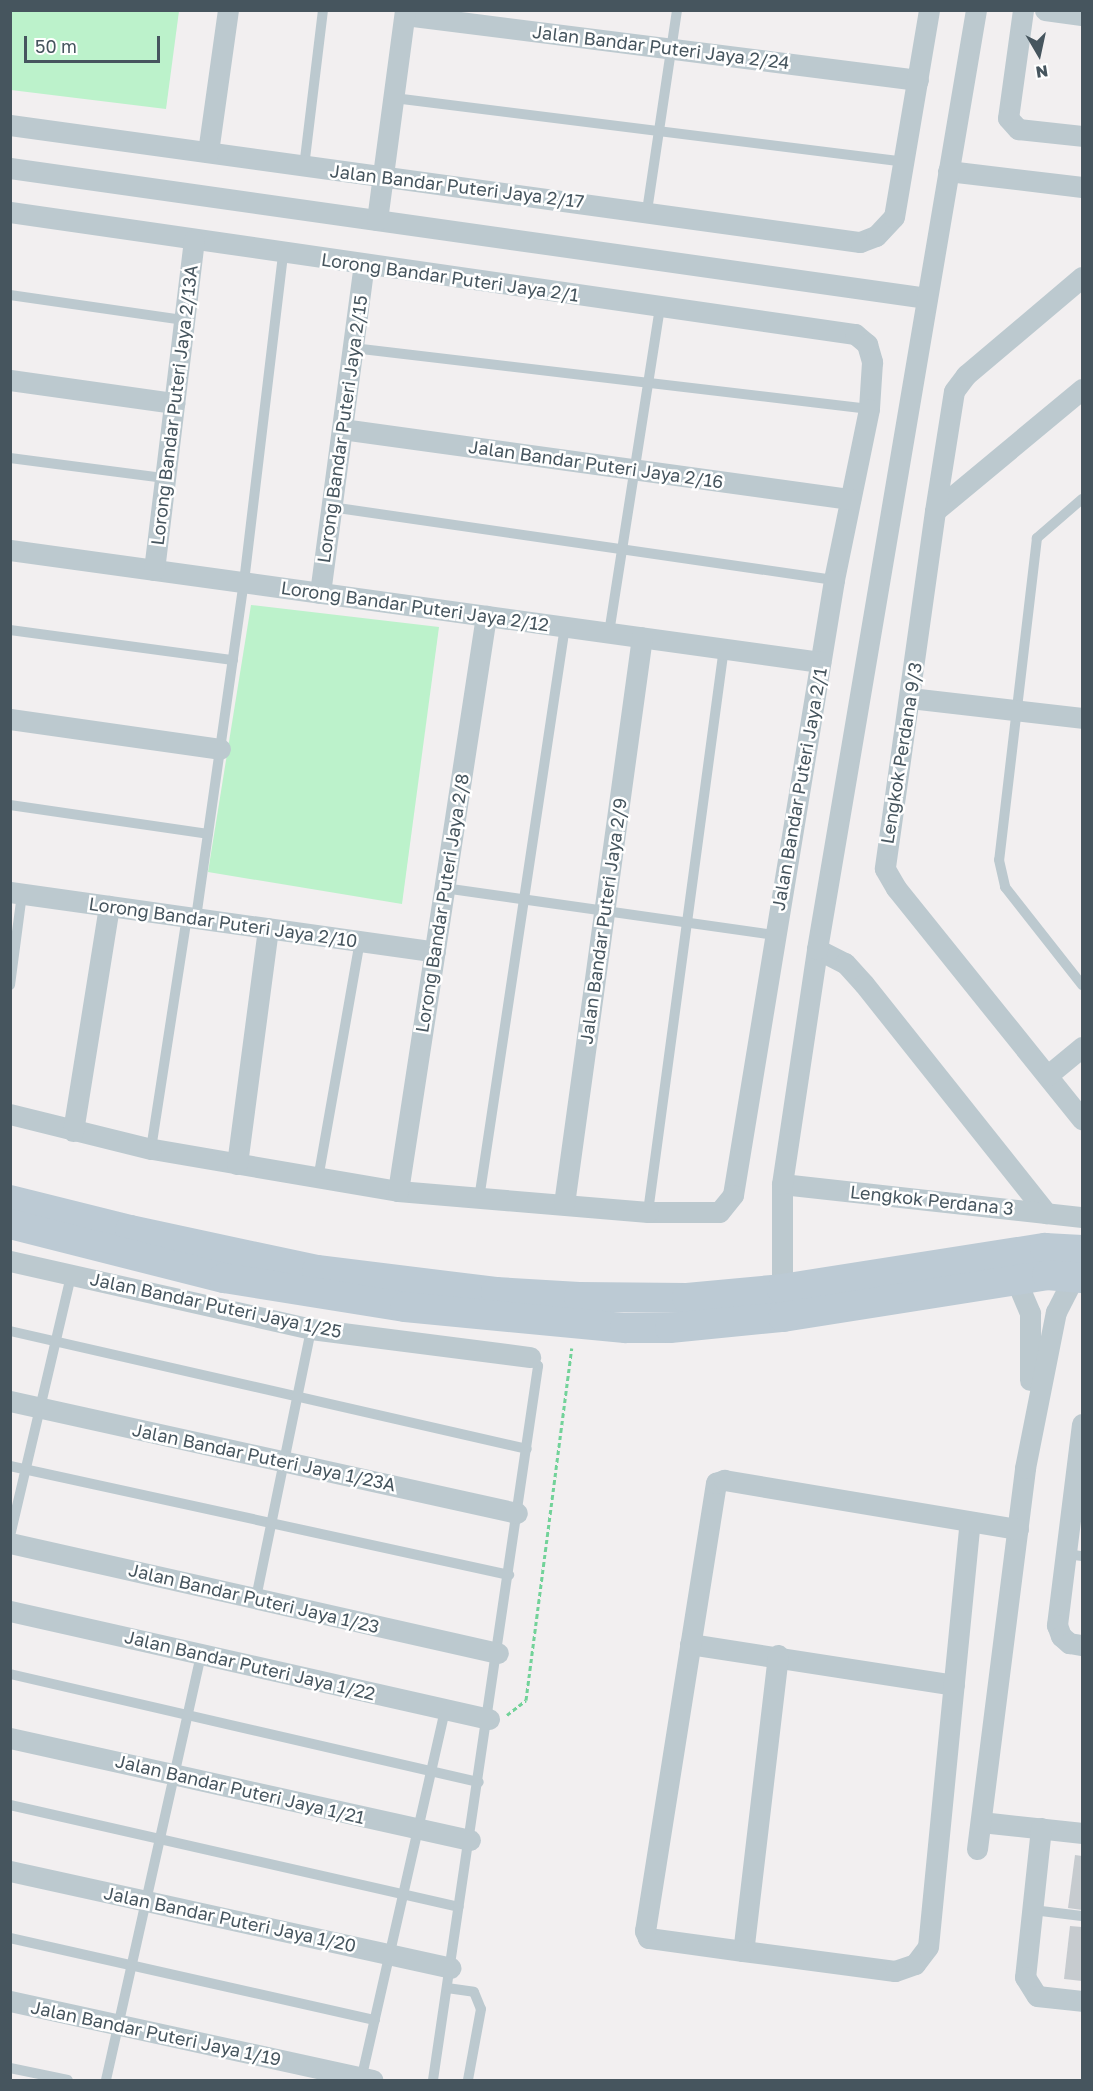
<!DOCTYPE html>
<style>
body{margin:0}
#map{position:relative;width:1093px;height:2091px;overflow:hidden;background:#f2eff0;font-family:"Golos Text",sans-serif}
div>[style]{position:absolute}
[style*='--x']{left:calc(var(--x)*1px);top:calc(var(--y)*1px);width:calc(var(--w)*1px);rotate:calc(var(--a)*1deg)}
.green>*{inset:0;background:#bcf2cb}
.building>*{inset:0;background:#c6cbcf}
.path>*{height:3px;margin-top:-1.5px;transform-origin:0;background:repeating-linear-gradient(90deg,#72d299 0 4.5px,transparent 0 7.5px)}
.lane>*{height:10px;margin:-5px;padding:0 5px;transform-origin:5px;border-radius:5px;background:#bcc9cf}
.street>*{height:21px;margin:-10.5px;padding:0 10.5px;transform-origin:10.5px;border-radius:10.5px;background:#bcc9cf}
.secondary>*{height:30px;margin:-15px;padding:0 15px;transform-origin:15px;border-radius:15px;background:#bccad4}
span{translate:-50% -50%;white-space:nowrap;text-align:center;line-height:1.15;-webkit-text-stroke:5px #fff;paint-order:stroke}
.street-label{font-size:18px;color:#46555e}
.frame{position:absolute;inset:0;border:12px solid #46555e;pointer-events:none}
.north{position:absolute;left:1009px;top:24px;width:60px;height:60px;-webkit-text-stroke:4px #fff;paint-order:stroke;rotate:171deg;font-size:16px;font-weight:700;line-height:24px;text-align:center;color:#46555e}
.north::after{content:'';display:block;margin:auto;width:21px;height:27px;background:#46555e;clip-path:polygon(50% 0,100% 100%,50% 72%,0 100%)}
.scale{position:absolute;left:24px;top:36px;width:136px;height:27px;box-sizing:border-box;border:3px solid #46555e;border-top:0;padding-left:8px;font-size:18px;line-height:21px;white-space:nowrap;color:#46555e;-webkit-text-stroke:4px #fff;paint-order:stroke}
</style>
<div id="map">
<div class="green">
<div style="clip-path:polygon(11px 10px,179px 11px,166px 109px,11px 90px)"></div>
<div style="clip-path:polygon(251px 605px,439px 627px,402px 904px,208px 872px)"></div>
</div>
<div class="building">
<div style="clip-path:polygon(1075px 1855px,1082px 1856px,1082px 1910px,1068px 1908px)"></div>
<div style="clip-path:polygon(1070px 1926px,1082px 1927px,1082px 1981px,1064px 1979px)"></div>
</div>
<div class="path">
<div style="--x:507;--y:1715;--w:24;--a:-38"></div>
<div style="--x:526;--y:1700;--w:355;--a:-82.6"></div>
</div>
<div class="lane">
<div style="--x:394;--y:98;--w:516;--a:7.13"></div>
<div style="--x:304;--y:167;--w:158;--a:-83.1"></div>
<div style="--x:647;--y:211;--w:203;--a:-81.5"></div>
<div style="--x:10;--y:295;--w:176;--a:8.2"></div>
<div style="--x:353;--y:348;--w:520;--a:6.74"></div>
<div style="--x:10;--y:458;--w:156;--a:7.4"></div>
<div style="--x:1082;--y:499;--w:60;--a:139.1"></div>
<div style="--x:1037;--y:538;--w:324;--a:96.7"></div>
<div style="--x:999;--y:860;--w:28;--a:77"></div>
<div style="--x:1005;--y:887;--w:125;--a:51.8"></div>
<div style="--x:331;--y:507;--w:508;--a:8.26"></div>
<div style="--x:10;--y:630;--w:225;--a:7.7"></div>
<div style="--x:609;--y:633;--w:329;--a:-81.1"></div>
<div style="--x:10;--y:805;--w:200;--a:8.3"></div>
<div style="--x:444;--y:888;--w:333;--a:8.1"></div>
<div style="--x:196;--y:918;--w:339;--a:-81.9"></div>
<div style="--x:244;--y:582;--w:330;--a:-83.2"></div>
<div style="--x:10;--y:985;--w:92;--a:-82.5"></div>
<div style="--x:151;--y:1149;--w:235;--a:-81.2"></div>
<div style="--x:318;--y:1179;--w:242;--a:-80"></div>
<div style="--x:479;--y:1199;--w:579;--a:-81.46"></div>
<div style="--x:648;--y:1212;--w:569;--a:-82.33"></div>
<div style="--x:10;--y:1331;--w:530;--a:12.86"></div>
<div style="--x:10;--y:1466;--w:511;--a:12.32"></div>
<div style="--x:10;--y:1536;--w:268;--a:-76.8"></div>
<div style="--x:1067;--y:1554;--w:15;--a:8"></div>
<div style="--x:256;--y:1598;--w:275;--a:-78.4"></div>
<div style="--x:10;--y:1674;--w:481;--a:13"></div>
<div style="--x:10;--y:1805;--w:460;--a:12.8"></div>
<div style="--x:1033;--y:1910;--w:49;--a:7"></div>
<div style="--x:10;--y:1938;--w:374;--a:12.7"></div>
<div style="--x:447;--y:1988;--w:27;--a:8"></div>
<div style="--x:474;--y:1992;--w:18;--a:68"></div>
<div style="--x:481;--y:2009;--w:72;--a:100.4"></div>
<div style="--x:10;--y:2068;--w:59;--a:11.7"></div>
<div style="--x:106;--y:2080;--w:436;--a:-77.4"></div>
<div style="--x:361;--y:2080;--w:380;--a:-77.2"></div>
<div style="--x:433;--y:2080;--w:722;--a:-81.63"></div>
<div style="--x:538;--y:1366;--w:12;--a:-132"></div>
</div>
<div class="street">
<div style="--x:1023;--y:10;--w:109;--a:97.9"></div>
<div style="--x:1008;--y:118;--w:15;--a:48"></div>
<div style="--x:1018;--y:129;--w:64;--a:6.2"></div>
<div style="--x:1045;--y:10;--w:37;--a:8"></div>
<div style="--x:405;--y:15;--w:517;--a:7.22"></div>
<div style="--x:10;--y:125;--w:858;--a:7.84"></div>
<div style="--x:860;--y:242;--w:17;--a:-21"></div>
<div style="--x:876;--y:236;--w:26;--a:-47"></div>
<div style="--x:894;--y:217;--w:210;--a:-80.4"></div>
<div style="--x:208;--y:152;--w:143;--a:-82"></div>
<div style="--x:10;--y:168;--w:926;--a:8.07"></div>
<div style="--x:948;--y:171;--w:135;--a:6.8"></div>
<div style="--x:10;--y:212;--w:854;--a:8.22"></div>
<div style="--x:855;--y:334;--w:16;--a:40"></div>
<div style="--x:867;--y:344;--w:19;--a:74"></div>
<div style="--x:872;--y:362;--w:47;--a:93.7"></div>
<div style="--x:869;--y:409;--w:175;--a:101.6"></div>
<div style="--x:834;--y:580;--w:623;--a:99.33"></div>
<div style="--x:733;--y:1195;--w:22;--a:129"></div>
<div style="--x:719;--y:1212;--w:71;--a:180"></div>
<div style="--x:648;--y:1212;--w:251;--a:-175.2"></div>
<div style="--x:398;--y:1191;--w:251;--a:-170.3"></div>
<div style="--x:151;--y:1149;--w:145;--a:-166.1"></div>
<div style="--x:377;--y:220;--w:212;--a:-82.4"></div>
<div style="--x:10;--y:380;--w:166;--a:8"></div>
<div style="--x:1082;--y:389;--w:191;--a:140.3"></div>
<div style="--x:935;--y:511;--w:361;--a:98"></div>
<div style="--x:885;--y:869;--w:22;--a:60"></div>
<div style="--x:896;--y:888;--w:297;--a:51.2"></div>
<div style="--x:342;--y:429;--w:513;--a:7.85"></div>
<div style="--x:935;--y:511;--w:121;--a:-81"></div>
<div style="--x:954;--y:391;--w:20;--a:-53"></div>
<div style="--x:966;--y:375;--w:152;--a:-40.2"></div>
<div style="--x:10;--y:550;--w:818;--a:7.87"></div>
<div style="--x:154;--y:570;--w:332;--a:-83.1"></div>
<div style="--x:320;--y:593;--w:331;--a:-82.4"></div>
<div style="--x:910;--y:698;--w:173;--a:6.6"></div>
<div style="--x:10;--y:719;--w:212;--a:8.1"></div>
<div style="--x:10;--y:892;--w:429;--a:8"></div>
<div style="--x:817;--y:949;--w:31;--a:27"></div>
<div style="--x:845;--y:963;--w:28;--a:48"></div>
<div style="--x:864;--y:984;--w:293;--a:51.5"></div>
<div style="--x:1048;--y:1075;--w:44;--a:-39.5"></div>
<div style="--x:73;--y:1131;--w:228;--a:-80.9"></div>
<div style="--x:237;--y:1164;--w:238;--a:-82.5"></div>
<div style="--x:782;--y:1184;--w:302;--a:6.3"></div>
<div style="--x:398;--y:1191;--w:582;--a:-81.3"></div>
<div style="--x:564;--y:1204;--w:572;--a:-82.17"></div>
<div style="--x:10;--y:1261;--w:309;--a:12.7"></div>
<div style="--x:311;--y:1329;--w:221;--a:7.3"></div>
<div style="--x:1016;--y:1280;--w:36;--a:67"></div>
<div style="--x:1030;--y:1313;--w:67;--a:90"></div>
<div style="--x:782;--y:1302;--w:118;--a:-90"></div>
<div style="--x:782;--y:1184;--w:238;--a:-81.5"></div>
<div style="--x:817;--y:949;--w:952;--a:-80.39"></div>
<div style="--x:10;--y:1401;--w:519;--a:12.46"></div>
<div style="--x:1082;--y:1424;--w:203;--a:97.1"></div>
<div style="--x:1057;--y:1625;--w:12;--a:70"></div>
<div style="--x:1061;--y:1636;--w:11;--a:41"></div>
<div style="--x:1069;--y:1643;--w:13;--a:9"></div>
<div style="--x:10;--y:1543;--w:500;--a:12.7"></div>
<div style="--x:10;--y:1611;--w:491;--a:12.7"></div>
<div style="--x:690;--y:1644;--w:267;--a:8.8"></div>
<div style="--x:778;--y:1655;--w:298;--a:96.7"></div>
<div style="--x:743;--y:1951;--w:153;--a:7.5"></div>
<div style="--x:895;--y:1971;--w:21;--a:-19"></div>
<div style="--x:915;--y:1964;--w:21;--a:-53"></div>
<div style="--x:928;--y:1947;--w:427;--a:-84.4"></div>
<div style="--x:10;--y:1738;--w:471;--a:12.5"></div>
<div style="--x:981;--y:1822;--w:102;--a:6.2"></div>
<div style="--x:1041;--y:1828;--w:150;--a:96.1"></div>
<div style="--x:1025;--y:1977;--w:22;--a:58"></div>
<div style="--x:1037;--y:1996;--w:45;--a:6.3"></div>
<div style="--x:977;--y:1849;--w:384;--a:-82.8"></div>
<div style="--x:1025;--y:1468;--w:159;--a:-78.8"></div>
<div style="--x:1056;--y:1312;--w:39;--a:-63"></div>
<div style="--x:10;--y:1871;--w:451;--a:12.4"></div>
<div style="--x:743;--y:1951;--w:96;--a:-172.2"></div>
<div style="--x:648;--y:1938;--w:8;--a:-113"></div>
<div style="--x:645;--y:1931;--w:454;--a:-81"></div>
<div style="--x:716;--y:1483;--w:9;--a:-21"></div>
<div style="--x:724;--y:1480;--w:298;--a:9.5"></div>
<div style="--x:10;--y:2001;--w:371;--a:12.3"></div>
</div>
<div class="secondary">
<div style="--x:10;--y:1200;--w:124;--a:14"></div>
<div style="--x:130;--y:1230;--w:191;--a:12.1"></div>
<div style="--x:317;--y:1270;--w:180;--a:7"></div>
<div style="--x:496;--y:1292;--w:83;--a:3.4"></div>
<div style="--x:579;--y:1297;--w:108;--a:0.5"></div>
<div style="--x:687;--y:1298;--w:95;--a:-5.4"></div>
<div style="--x:782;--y:1289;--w:266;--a:-8.9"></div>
<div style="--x:1045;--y:1248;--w:37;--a:3"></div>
<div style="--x:10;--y:1224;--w:221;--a:14.2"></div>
<div style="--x:224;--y:1278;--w:183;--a:9.1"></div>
<div style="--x:405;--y:1307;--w:221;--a:5.5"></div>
<div style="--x:625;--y:1328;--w:45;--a:0"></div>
<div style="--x:670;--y:1328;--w:114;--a:-5.6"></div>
<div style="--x:783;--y:1317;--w:267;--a:-9"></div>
<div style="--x:1047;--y:1275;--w:35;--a:5"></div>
</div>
<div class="street-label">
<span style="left:661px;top:47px;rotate:7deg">Jalan Bandar Puteri Jaya 2/24</span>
<span style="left:457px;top:186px;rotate:7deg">Jalan Bandar Puteri Jaya 2/17</span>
<span style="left:450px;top:277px;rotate:8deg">Lorong Bandar Puteri Jaya 2/1</span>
<span style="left:174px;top:405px;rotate:-83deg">Lorong Bandar Puteri Jaya 2/13A</span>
<span style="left:342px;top:429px;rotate:-82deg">Lorong Bandar Puteri Jaya 2/15</span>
<span style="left:596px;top:464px;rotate:8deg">Jalan Bandar Puteri Jaya 2/16</span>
<span style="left:415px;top:606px;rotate:8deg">Lorong Bandar Puteri Jaya 2/12</span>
<span style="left:901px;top:753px;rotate:-81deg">Lengkok Perdana 9/3</span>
<span style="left:799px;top:789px;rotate:-80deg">Jalan Bandar Puteri Jaya 2/1</span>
<span style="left:442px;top:903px;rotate:-81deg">Lorong Bandar Puteri Jaya 2/8</span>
<span style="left:603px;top:921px;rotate:-82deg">Jalan Bandar Puteri Jaya 2/9</span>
<span style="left:223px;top:922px;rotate:8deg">Lorong Bandar Puteri Jaya 2/10</span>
<span style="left:932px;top:1200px;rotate:6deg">Lengkok Perdana 3</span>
<span style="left:216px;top:1305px;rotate:12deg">Jalan Bandar Puteri Jaya 1/25</span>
<span style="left:264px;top:1457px;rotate:12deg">Jalan Bandar Puteri Jaya 1/23A</span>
<span style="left:254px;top:1598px;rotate:13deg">Jalan Bandar Puteri Jaya 1/23</span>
<span style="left:250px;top:1665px;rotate:13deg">Jalan Bandar Puteri Jaya 1/22</span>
<span style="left:240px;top:1789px;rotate:13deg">Jalan Bandar Puteri Jaya 1/21</span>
<span style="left:230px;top:1919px;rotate:12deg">Jalan Bandar Puteri Jaya 1/20</span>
<span style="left:156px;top:2033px;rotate:12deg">Jalan Bandar Puteri Jaya 1/19</span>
</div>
<div class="frame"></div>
<div class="north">N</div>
<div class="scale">50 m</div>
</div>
